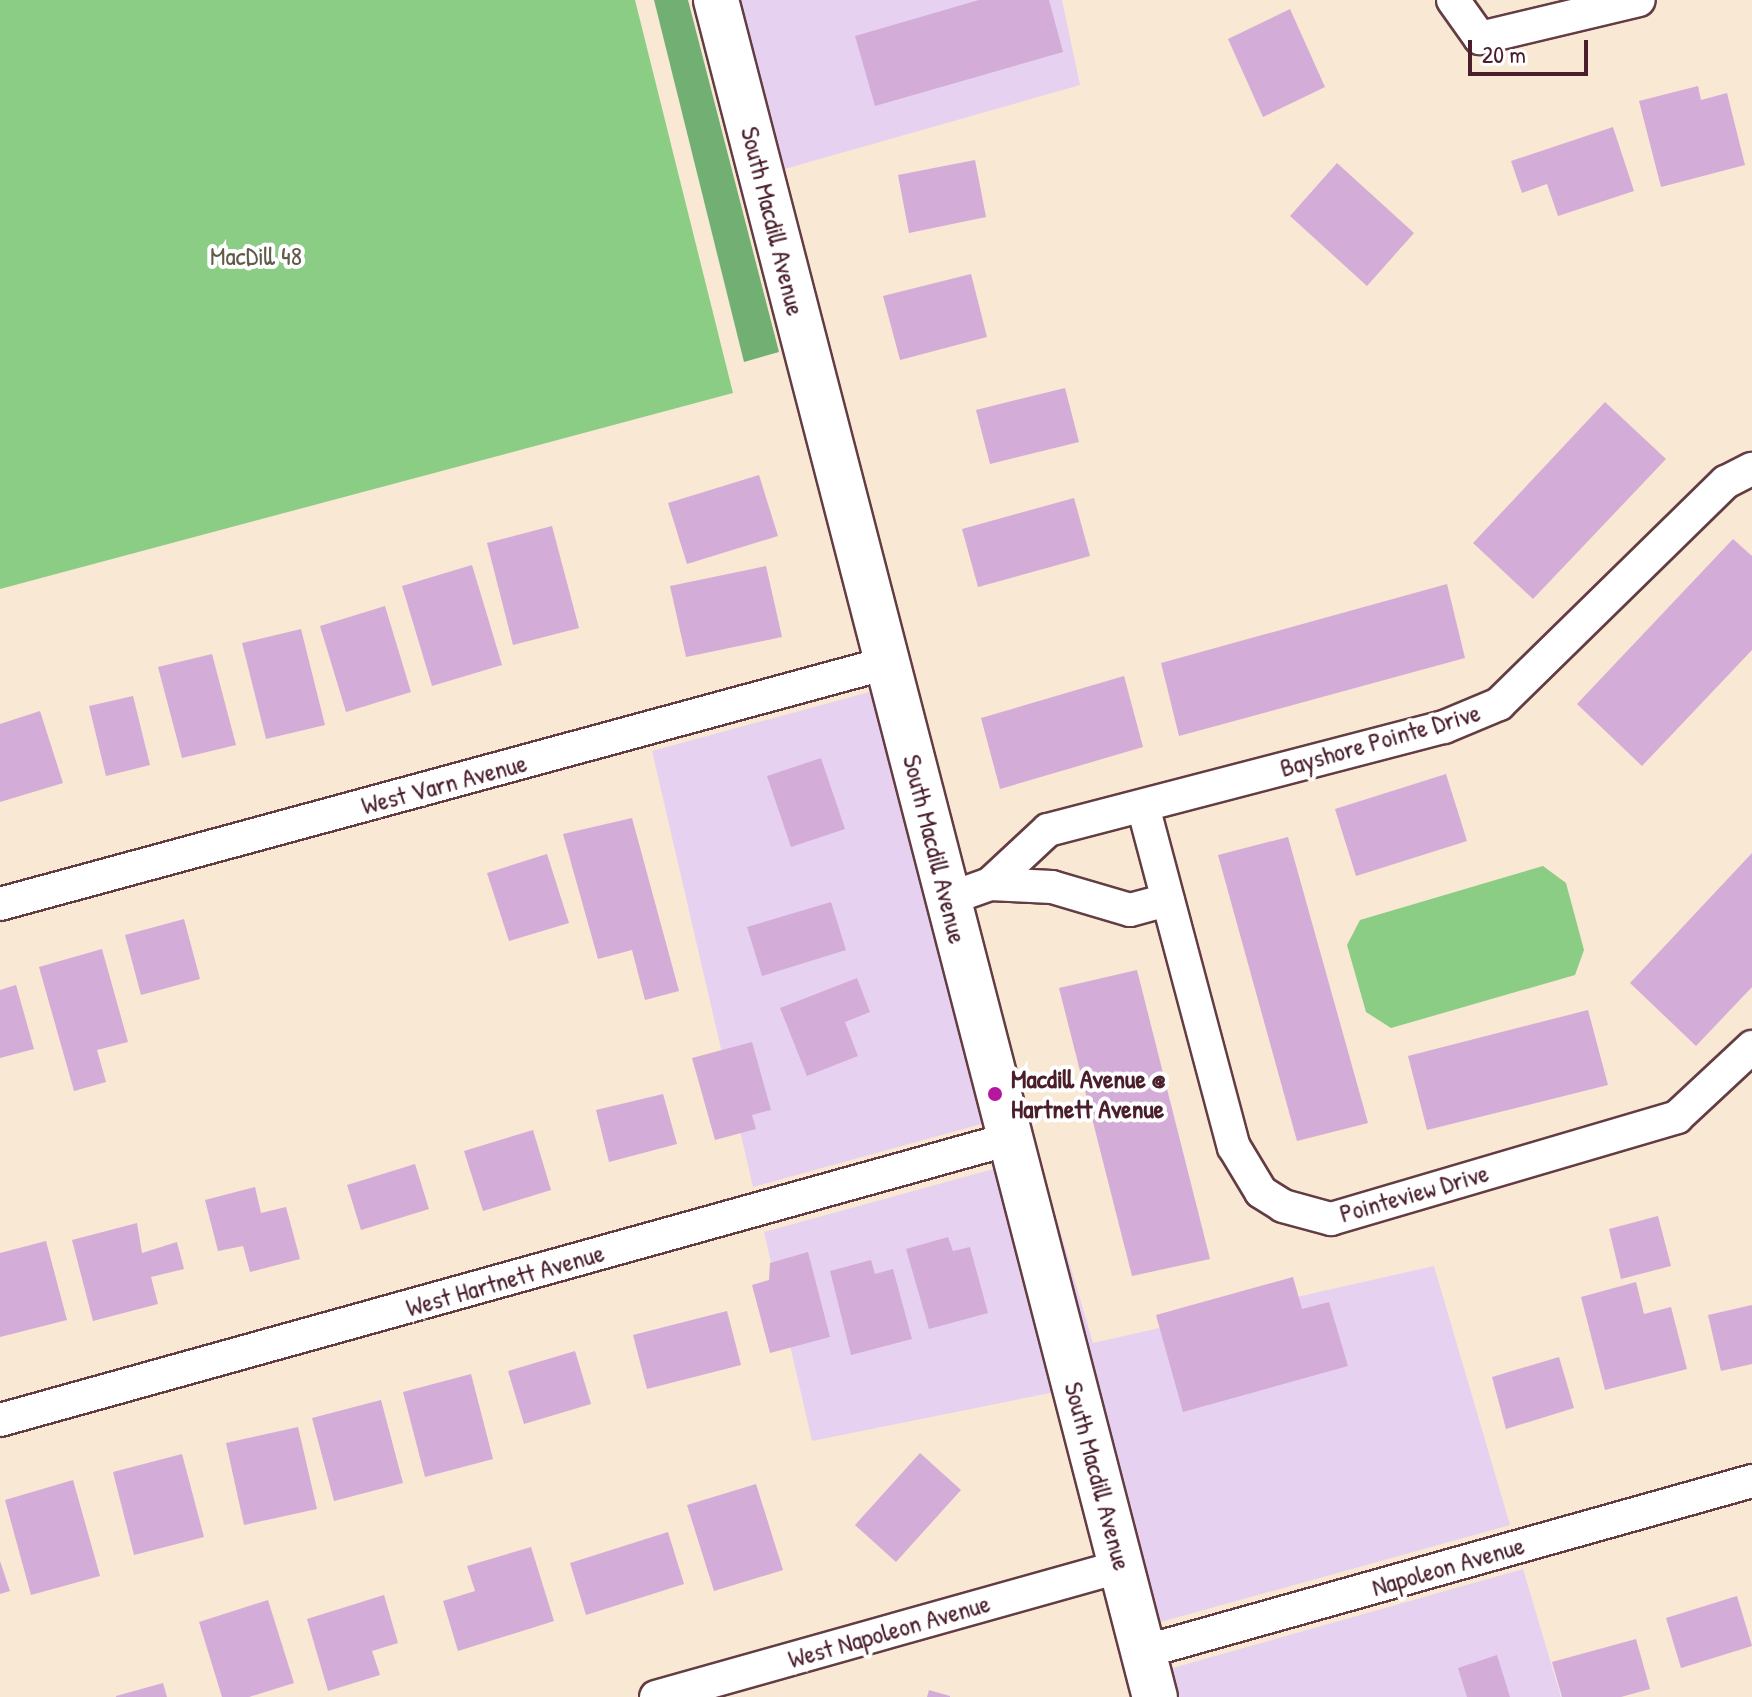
<!DOCTYPE html>
<style>
body{margin:0}
#map{position:relative;width:1752px;height:1697px;overflow:hidden;background:#f8e8d4;font-family:"Patrick Hand",sans-serif}
div>[style]{position:absolute}
[style*='--x']{left:calc(var(--x)*1px);top:calc(var(--y)*1px);width:calc(var(--w)*1px);rotate:calc(var(--a)*1deg)}
.built>*{inset:0;background:#e6d2f0}
.green>*{inset:0;background:#8ccd85}
.forest>*{inset:0;background:#71b072}
.building>*{inset:0;background:#d4acd8}
.roads{filter:drop-shadow(2px 0 #643d44) drop-shadow(-2px 0 #643d44) drop-shadow(0 2px #643d44) drop-shadow(0 -2px #643d44)}
.street>*{height:32px;margin:-16px;padding:0 16px;transform-origin:16px;border-radius:16px;background:#fff}
.secondary>*{height:44px;margin:-22px;padding:0 22px;transform-origin:22px;border-radius:22px;background:#fff}
.dots>*{width:22px;height:22px;translate:-50% -50%;box-sizing:border-box;border:4px solid #fff;border-radius:50%}
span{translate:-50% -50%;white-space:nowrap;text-align:center;line-height:1.15;-webkit-text-stroke:8px #fff;paint-order:stroke}
.street-label{font-size:26px;color:#4a1f2b}
.park-label{font-size:26px;color:#615c4a}
.poi-label{font-size:26px;color:#4a1f2b;font-weight:700}
.left{translate:0 -50%;text-align:left}
.scale{position:absolute;left:1468px;top:40px;width:120px;height:36px;box-sizing:border-box;border:4px solid #4a1f2b;border-top:0;padding-left:10px;font-size:24px;line-height:28px;white-space:nowrap;color:#4a1f2b;-webkit-text-stroke:6px #fff;paint-order:stroke}
</style>
<div id="map">
<div class="built">
<div style="clip-path:polygon(737px 0,1062px 0,1080px 85px,781px 170px)"></div>
<div style="clip-path:polygon(873px 691px,985px 1123px,753px 1187px,652px 751px)"></div>
<div style="clip-path:polygon(1023px 1104px,1093px 1343px,1434px 1266px,1510px 1525px,1157px 1623px)"></div>
<div style="clip-path:polygon(997px 1168px,1055px 1392px,812px 1441px,764px 1232px)"></div>
<div style="clip-path:polygon(1523px 1569px,1561px 1697px,1177px 1697px,1169px 1669px)"></div>
</div>
<div class="green">
<div style="clip-path:polygon(0 0,635px 0,733px 393px,0 589px)"></div>
<div style="clip-path:polygon(1543px 866px,1566px 883px,1584px 950px,1575px 975px,1391px 1028px,1366px 1012px,1347px 945px,1360px 920px)"></div>
</div>
<div class="forest">
<div style="clip-path:polygon(654px 0,688px 0,779px 352px,744px 362px)"></div>
</div>
<div class="building">
<div style="clip-path:polygon(979px 0,1049px 0,1063px 52px,875px 106px,855px 36px)"></div>
<div style="clip-path:polygon(1290px 9px,1325px 87px,1263px 117px,1228px 39px)"></div>
<div style="clip-path:polygon(1698px 86px,1701px 100px,1727px 93px,1745px 165px,1661px 187px,1639px 101px)"></div>
<div style="clip-path:polygon(1613px 127px,1634px 191px,1558px 216px,1547px 184px,1522px 193px,1511px 161px)"></div>
<div style="clip-path:polygon(975px 160px,986px 217px,909px 233px,898px 175px)"></div>
<div style="clip-path:polygon(1337px 163px,1414px 233px,1367px 286px,1290px 216px)"></div>
<div style="clip-path:polygon(971px 274px,987px 337px,900px 360px,883px 296px)"></div>
<div style="clip-path:polygon(1065px 388px,1079px 442px,990px 464px,976px 410px)"></div>
<div style="clip-path:polygon(1605px 402px,1666px 459px,1533px 599px,1473px 543px)"></div>
<div style="clip-path:polygon(759px 475px,778px 536px,687px 564px,668px 503px)"></div>
<div style="clip-path:polygon(1074px 498px,1090px 556px,978px 587px,962px 529px)"></div>
<div style="clip-path:polygon(552px 526px,579px 628px,513px 645px,487px 543px)"></div>
<div style="clip-path:polygon(1733px 539px,1752px 556px,1752px 650px,1642px 766px,1577px 704px)"></div>
<div style="clip-path:polygon(472px 565px,502px 665px,432px 686px,402px 586px)"></div>
<div style="clip-path:polygon(766px 566px,782px 637px,686px 657px,670px 586px)"></div>
<div style="clip-path:polygon(1447px 584px,1465px 658px,1179px 736px,1161px 663px)"></div>
<div style="clip-path:polygon(385px 606px,411px 692px,346px 712px,320px 626px)"></div>
<div style="clip-path:polygon(301px 629px,325px 725px,266px 739px,242px 643px)"></div>
<div style="clip-path:polygon(212px 654px,236px 745px,182px 758px,158px 667px)"></div>
<div style="clip-path:polygon(1124px 676px,1143px 747px,1000px 789px,981px 718px)"></div>
<div style="clip-path:polygon(133px 696px,150px 765px,106px 776px,89px 706px)"></div>
<div style="clip-path:polygon(40px 711px,63px 783px,0 802px,0 724px)"></div>
<div style="clip-path:polygon(821px 758px,845px 829px,791px 847px,767px 776px)"></div>
<div style="clip-path:polygon(1446px 774px,1467px 841px,1356px 876px,1335px 809px)"></div>
<div style="clip-path:polygon(632px 818px,679px 991px,645px 1000px,632px 950px,598px 959px,563px 834px)"></div>
<div style="clip-path:polygon(1288px 837px,1368px 1123px,1297px 1141px,1218px 855px)"></div>
<div style="clip-path:polygon(1752px 853px,1752px 987px,1696px 1046px,1630px 983px)"></div>
<div style="clip-path:polygon(547px 854px,569px 923px,509px 941px,487px 873px)"></div>
<div style="clip-path:polygon(831px 902px,846px 950px,762px 976px,747px 927px)"></div>
<div style="clip-path:polygon(184px 919px,200px 979px,141px 995px,125px 935px)"></div>
<div style="clip-path:polygon(102px 949px,128px 1042px,97px 1050px,106px 1082px,74px 1091px,39px 967px)"></div>
<div style="clip-path:polygon(1137px 970px,1210px 1259px,1132px 1276px,1059px 988px)"></div>
<div style="clip-path:polygon(857px 978px,870px 1012px,845px 1022px,858px 1056px,807px 1076px,780px 1008px)"></div>
<div style="clip-path:polygon(16px 985px,34px 1049px,0 1058px,0 990px)"></div>
<div style="clip-path:polygon(1588px 1010px,1608px 1085px,1427px 1130px,1408px 1056px)"></div>
<div style="clip-path:polygon(752px 1042px,771px 1110px,752px 1115px,756px 1129px,715px 1140px,692px 1058px)"></div>
<div style="clip-path:polygon(663px 1094px,677px 1144px,609px 1162px,596px 1110px)"></div>
<div style="clip-path:polygon(533px 1130px,551px 1190px,483px 1211px,464px 1151px)"></div>
<div style="clip-path:polygon(415px 1164px,429px 1209px,361px 1230px,347px 1185px)"></div>
<div style="clip-path:polygon(255px 1187px,261px 1213px,286px 1207px,300px 1259px,250px 1272px,243px 1246px,218px 1251px,205px 1200px)"></div>
<div style="clip-path:polygon(1658px 1216px,1671px 1266px,1621px 1279px,1609px 1229px)"></div>
<div style="clip-path:polygon(137px 1223px,142px 1253px,177px 1242px,184px 1269px,151px 1277px,158px 1304px,93px 1321px,72px 1240px)"></div>
<div style="clip-path:polygon(948px 1237px,953px 1251px,970px 1247px,988px 1313px,929px 1329px,906px 1249px)"></div>
<div style="clip-path:polygon(46px 1241px,67px 1320px,0 1337px,0 1253px)"></div>
<div style="clip-path:polygon(808px 1252px,830px 1337px,770px 1353px,752px 1285px,769px 1280px,770px 1263px)"></div>
<div style="clip-path:polygon(871px 1260px,875px 1274px,893px 1269px,912px 1339px,851px 1355px,830px 1271px)"></div>
<div style="clip-path:polygon(1293px 1277px,1302px 1309px,1329px 1302px,1348px 1366px,1183px 1412px,1156px 1315px)"></div>
<div style="clip-path:polygon(1636px 1282px,1644px 1314px,1671px 1307px,1687px 1369px,1605px 1390px,1581px 1297px)"></div>
<div style="clip-path:polygon(1752px 1305px,1752px 1364px,1721px 1371px,1708px 1315px)"></div>
<div style="clip-path:polygon(727px 1311px,741px 1365px,647px 1389px,633px 1335px)"></div>
<div style="clip-path:polygon(575px 1351px,591px 1404px,524px 1424px,508px 1371px)"></div>
<div style="clip-path:polygon(1559px 1357px,1574px 1408px,1506px 1429px,1492px 1377px)"></div>
<div style="clip-path:polygon(471px 1374px,493px 1459px,425px 1477px,403px 1392px)"></div>
<div style="clip-path:polygon(381px 1400px,403px 1483px,334px 1501px,312px 1418px)"></div>
<div style="clip-path:polygon(298px 1427px,317px 1509px,244px 1525px,226px 1443px)"></div>
<div style="clip-path:polygon(920px 1453px,961px 1490px,896px 1562px,855px 1525px)"></div>
<div style="clip-path:polygon(182px 1454px,204px 1537px,134px 1555px,113px 1472px)"></div>
<div style="clip-path:polygon(73px 1480px,100px 1576px,31px 1595px,5px 1500px)"></div>
<div style="clip-path:polygon(756px 1484px,783px 1570px,714px 1591px,687px 1505px)"></div>
<div style="clip-path:polygon(668px 1532px,684px 1584px,586px 1615px,570px 1563px)"></div>
<div style="clip-path:polygon(531px 1547px,554px 1621px,458px 1651px,443px 1601px,475px 1591px,467px 1566px)"></div>
<div style="clip-path:polygon(0 1561px,10px 1591px,0 1594px)"></div>
<div style="clip-path:polygon(384px 1595px,398px 1643px,372px 1651px,380px 1675px,328px 1691px,307px 1619px)"></div>
<div style="clip-path:polygon(1737px 1596px,1752px 1646px,1681px 1668px,1666px 1618px)"></div>
<div style="clip-path:polygon(268px 1600px,294px 1683px,249px 1697px,222px 1697px,199px 1622px)"></div>
<div style="clip-path:polygon(1636px 1639px,1650px 1689px,1621px 1697px,1562px 1697px,1552px 1662px)"></div>
<div style="clip-path:polygon(1497px 1655px,1510px 1697px,1467px 1697px,1458px 1668px)"></div>
<div style="clip-path:polygon(163px 1683px,167px 1697px,116px 1697px,116px 1696px)"></div>
<div style="clip-path:polygon(929px 1690px,950px 1696px,950px 1697px,927px 1697px)"></div>
</div>
<div class="roads">
<div class="street">
<div style="--x:1453;--y:0;--w:47;--a:54.6"></div>
<div style="--x:1480;--y:38;--w:163;--a:-13.4"></div>
<div style="--x:1143;--y:806;--w:353;--a:75.1"></div>
<div style="--x:1234;--y:1147;--w:52;--a:59"></div>
<div style="--x:1261;--y:1192;--w:26;--a:32"></div>
<div style="--x:1283;--y:1206;--w:50;--a:15.2"></div>
<div style="--x:1331;--y:1219;--w:361;--a:-16.4"></div>
<div style="--x:1677;--y:1117;--w:103;--a:-43"></div>
<div style="--x:990;--y:884;--w:62;--a:2.8"></div>
<div style="--x:1052;--y:887;--w:81;--a:16.4"></div>
<div style="--x:1130;--y:910;--w:39;--a:-15"></div>
<div style="--x:948;--y:899;--w:45;--a:-19.7"></div>
<div style="--x:990;--y:884;--w:79;--a:-43"></div>
<div style="--x:1048;--y:830;--w:409;--a:-14.6"></div>
<div style="--x:1444;--y:727;--w:60;--a:-22.7"></div>
<div style="--x:1499;--y:704;--w:318;--a:-44.4"></div>
<div style="--x:1726;--y:482;--w:29;--a:-27"></div>
<div style="--x:0;--y:904;--w:919;--a:-15.2"></div>
<div style="--x:0;--y:1420;--w:1048;--a:-15.55"></div>
<div style="--x:1143;--y:1652;--w:633;--a:-15.68"></div>
<div style="--x:656;--y:1697;--w:483;--a:-15.7"></div>
</div>
<div class="secondary">
<div style="--x:716;--y:0;--w:1753;--a:75.5"></div>
</div>
</div>
<div class="dots">
<div style="left:995px;top:1094px;background:#b5179e"></div>
</div>
<div class="street-label">
<span style="left:773px;top:221px;rotate:76deg">South Macdill Avenue</span>
<span style="left:1380px;top:740px;rotate:-16deg">Bayshore Pointe Drive</span>
<span style="left:444px;top:784px;rotate:-15deg">West Varn Avenue</span>
<span style="left:935px;top:849px;rotate:76deg">South Macdill Avenue</span>
<span style="left:1414px;top:1193px;rotate:-16deg">Pointeview Drive</span>
<span style="left:505px;top:1280px;rotate:-16deg">West Hartnett Avenue</span>
<span style="left:1098px;top:1476px;rotate:75deg">South Macdill Avenue</span>
<span style="left:1448px;top:1566px;rotate:-16deg">Napoleon Avenue</span>
<span style="left:889px;top:1631px;rotate:-16deg">West Napoleon Avenue</span>
</div>
<div class="park-label">
<span style="left:256px;top:256px">MacDill 48</span>
</div>
<div class="poi-label">
<span class="left" style="left:1011px;top:1094px">Macdill Avenue @<br>Hartnett Avenue</span>
</div>
<div class="scale">20 m</div>
</div>
